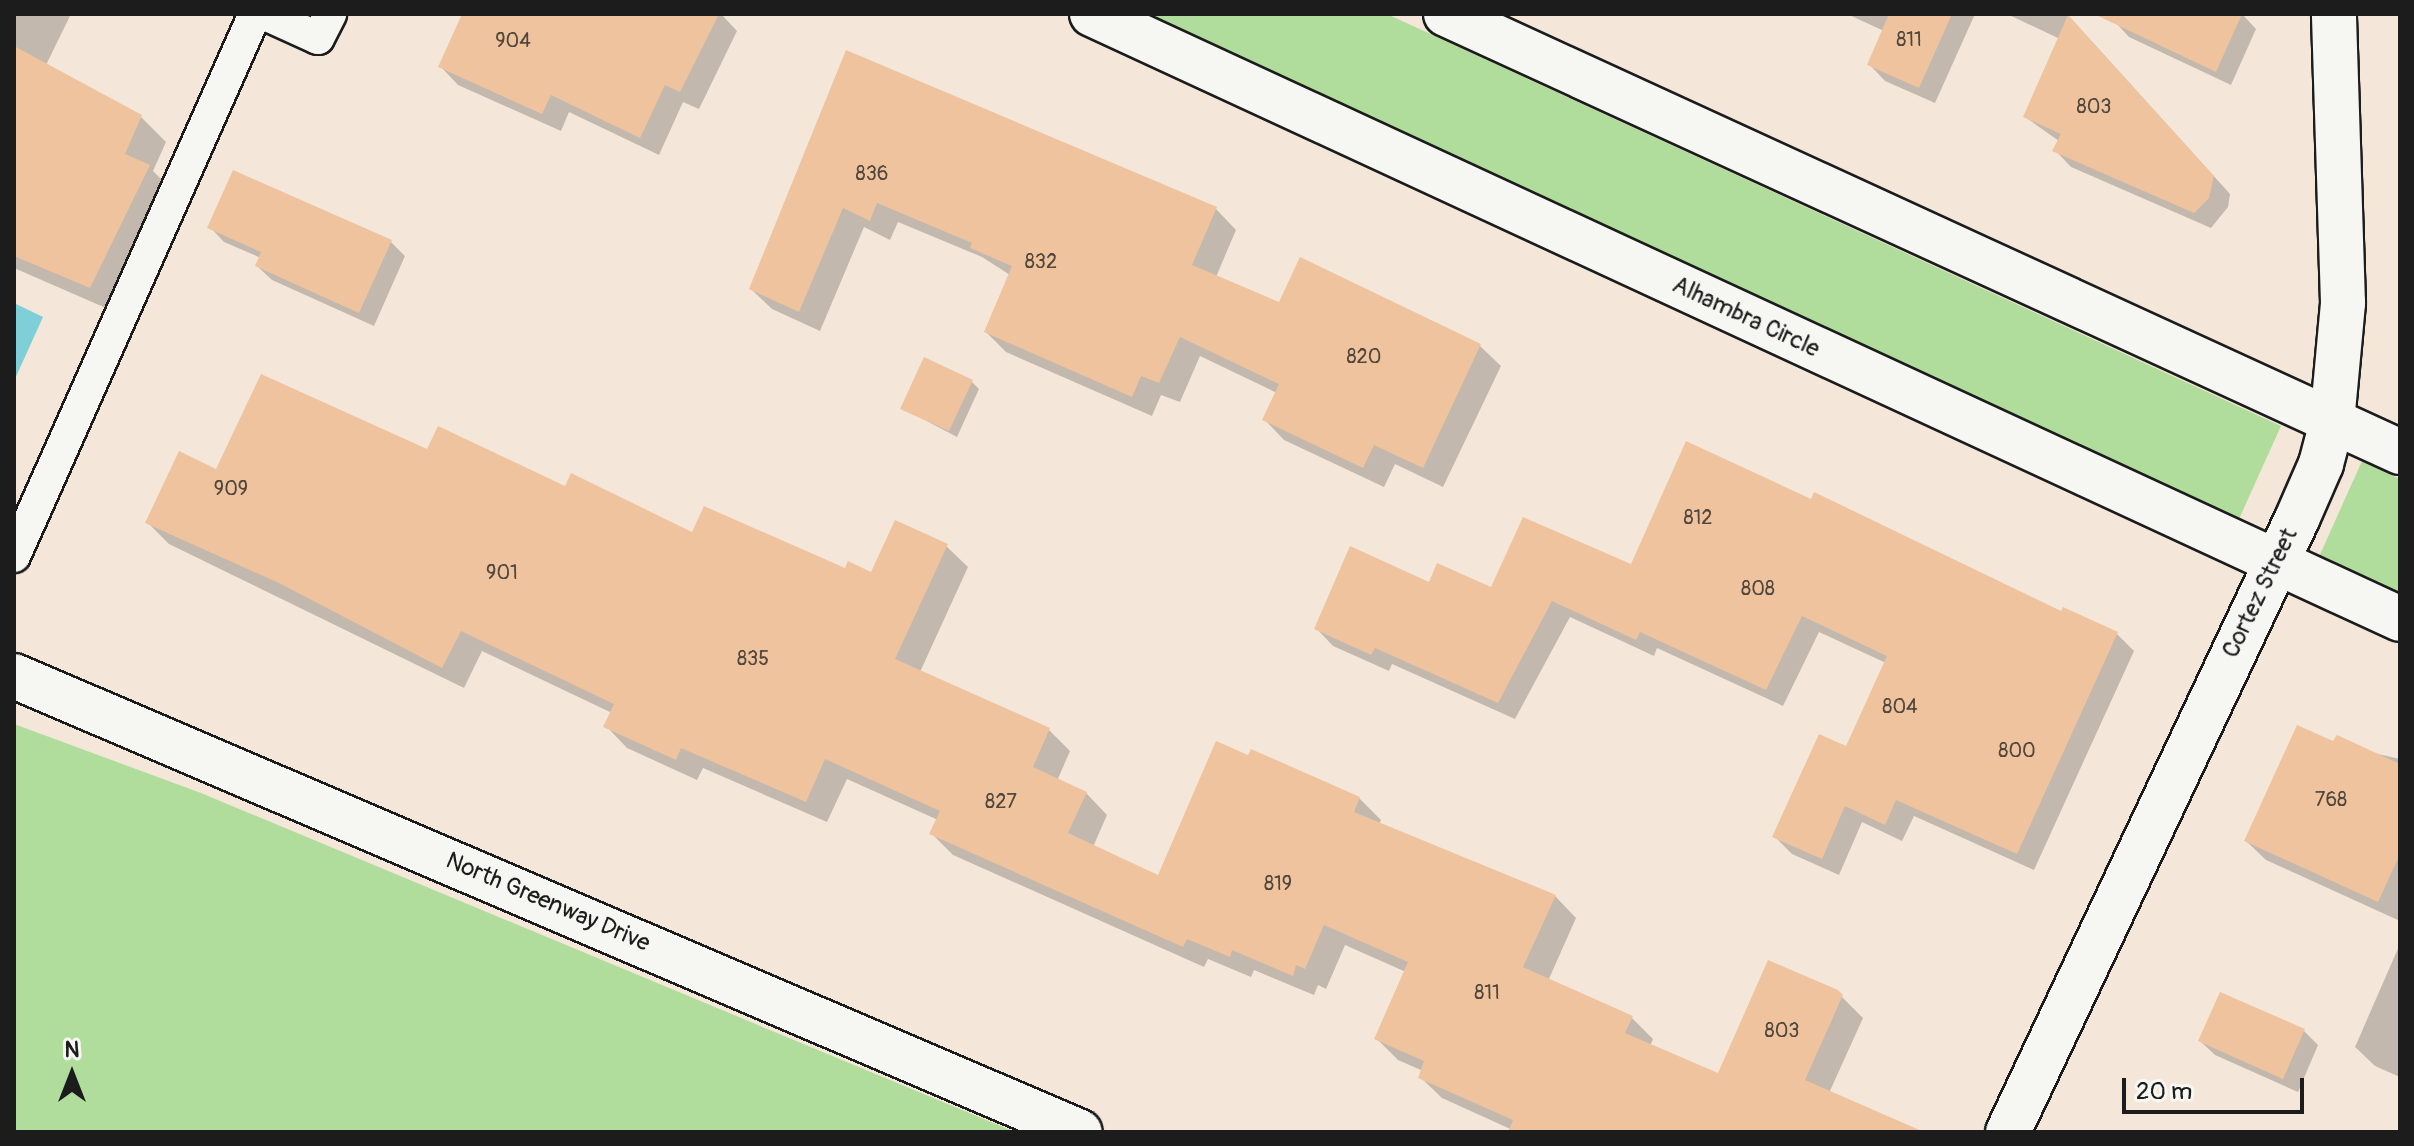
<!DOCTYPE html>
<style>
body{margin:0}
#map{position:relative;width:2414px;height:1146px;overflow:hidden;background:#f4e7d9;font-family:Pangolin,sans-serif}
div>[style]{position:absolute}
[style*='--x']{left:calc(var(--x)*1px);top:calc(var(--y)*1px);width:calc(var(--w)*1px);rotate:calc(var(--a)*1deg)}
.green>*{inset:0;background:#b0dd9b}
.water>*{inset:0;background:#7ecfd8}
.shadow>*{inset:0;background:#0003}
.building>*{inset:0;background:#eec39e}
.roads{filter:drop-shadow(2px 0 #1c1c1c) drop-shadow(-2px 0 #1c1c1c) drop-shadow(0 2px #1c1c1c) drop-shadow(0 -2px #1c1c1c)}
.service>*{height:32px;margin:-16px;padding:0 16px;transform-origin:16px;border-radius:16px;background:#f6f6f2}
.minor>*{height:44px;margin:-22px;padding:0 22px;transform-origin:22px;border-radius:22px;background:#f6f6f2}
.tertiary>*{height:44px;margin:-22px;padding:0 22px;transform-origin:22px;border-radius:22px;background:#f6f6f2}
span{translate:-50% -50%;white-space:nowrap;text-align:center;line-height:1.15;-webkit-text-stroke:7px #f6f6f2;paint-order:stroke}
.number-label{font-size:20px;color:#50463c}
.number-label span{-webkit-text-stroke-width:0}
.street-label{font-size:24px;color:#1c1c1c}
.frame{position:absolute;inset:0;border:16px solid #1c1c1c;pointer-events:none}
.north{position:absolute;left:32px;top:1034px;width:80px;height:80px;-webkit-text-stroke:6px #f6f6f2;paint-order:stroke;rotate:0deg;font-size:22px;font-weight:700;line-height:32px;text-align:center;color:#1c1c1c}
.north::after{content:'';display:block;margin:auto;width:28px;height:36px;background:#1c1c1c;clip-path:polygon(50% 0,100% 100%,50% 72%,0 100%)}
.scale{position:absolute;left:2122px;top:1078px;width:182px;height:36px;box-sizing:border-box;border:4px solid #1c1c1c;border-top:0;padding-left:10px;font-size:24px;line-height:28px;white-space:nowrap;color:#1c1c1c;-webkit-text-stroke:6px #f6f6f2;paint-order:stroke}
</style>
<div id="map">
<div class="green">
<div style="clip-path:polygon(1132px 14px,1387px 14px,2281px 426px,2239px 519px)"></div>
<div style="clip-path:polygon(2362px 461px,2400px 479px,2400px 597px,2318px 559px)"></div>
<div style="clip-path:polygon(14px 724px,201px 793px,1015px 1132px,14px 1132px)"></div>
</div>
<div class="water">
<div style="clip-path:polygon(14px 303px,43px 317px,14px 381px)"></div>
</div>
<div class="shadow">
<div style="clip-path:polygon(14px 14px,71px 14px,46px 65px,141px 117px,166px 142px,153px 171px,173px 191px,115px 312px,14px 268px)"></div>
<div style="clip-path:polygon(464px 14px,721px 14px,737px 31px,699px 109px,683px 102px,659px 155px,569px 112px,561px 131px,458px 85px,440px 66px)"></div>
<div style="clip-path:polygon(1847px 14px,1975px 14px,1935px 103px,1885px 81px,1869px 64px,1884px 31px)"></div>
<div style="clip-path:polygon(2007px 14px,2067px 14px,2230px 194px,2228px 207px,2211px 228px,2071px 167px,2055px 150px,2059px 141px,2025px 117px,2060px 39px)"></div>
<div style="clip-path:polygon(2119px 14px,2242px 14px,2256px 29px,2231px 85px,2129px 37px,2115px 22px)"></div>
<div style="clip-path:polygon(847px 52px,1216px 209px,1236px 230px,1216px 277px,1280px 305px,1480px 346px,1501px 366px,1443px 487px,1395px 464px,1384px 487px,1284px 440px,1264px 419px,1277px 393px,1200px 356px,1180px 402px,1161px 395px,1152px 416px,1006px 352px,986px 332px,1010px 275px,982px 257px,898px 222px,890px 240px,864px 227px,820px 331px,772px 309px,751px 289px)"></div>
<div style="clip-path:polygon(210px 227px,391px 242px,405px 256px,374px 326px,272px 280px,257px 266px,261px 258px,224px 242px)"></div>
<div style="clip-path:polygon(972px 382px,979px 389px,957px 437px,902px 408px)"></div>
<div style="clip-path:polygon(427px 452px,566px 488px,693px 535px,846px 571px,872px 575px,946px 546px,968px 567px,920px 672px,1049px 730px,1070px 751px,1057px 781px,1086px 793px,1107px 815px,1093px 847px,1159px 878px,1359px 798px,1381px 820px,1379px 824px,1555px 896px,1576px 918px,1548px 981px,1632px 1018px,1653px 1039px,1650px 1046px,1719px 1075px,1837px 992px,1863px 1018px,1829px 1093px,1907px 1132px,1517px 1132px,1442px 1098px,1420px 1077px,1423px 1071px,1398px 1060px,1377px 1039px,1406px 972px,1345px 945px,1326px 989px,1318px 985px,1314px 995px,1254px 970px,1251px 977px,1208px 959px,1204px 967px,953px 855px,932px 834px,938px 820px,847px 779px,827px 822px,703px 768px,697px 780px,627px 748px,606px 726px,612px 713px,482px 651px,464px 688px,169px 544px,147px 522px,217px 472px)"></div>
<div style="clip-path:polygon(1632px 567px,2062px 614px,2117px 634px,2134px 651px,2034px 870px,1914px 816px,1902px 841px,1862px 822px,1839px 875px,1792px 854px,1775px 837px,1846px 749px,1886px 663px,1819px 632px,1783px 706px,1657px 648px,1654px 656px,1570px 617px,1515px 719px,1392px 664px,1389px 671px,1333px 646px,1316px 628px,1430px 585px,1492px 590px)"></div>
<div style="clip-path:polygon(2334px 744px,2400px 759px,2400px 921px,2266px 860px,2246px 841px)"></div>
<div style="clip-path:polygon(2400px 944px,2400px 1077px,2375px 1066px,2355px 1047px)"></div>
<div style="clip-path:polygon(2304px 1031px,2318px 1045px,2298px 1092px,2215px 1055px,2200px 1041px)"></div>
</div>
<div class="building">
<div style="clip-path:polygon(462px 14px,719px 14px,680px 92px,665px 85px,640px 138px,551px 95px,542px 114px,438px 67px)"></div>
<div style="clip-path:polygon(1889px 14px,1952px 14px,1919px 88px,1867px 65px)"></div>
<div style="clip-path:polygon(2094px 14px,2242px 14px,2216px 72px)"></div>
<div style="clip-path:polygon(2068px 15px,2214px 176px,2209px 198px,2194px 213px,2052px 151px,2061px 134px,2023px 117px)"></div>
<div style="clip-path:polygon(14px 46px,142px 115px,125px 154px,150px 165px,90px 288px,14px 256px)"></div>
<div style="clip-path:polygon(846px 50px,1217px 207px,1192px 265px,1279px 302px,1300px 257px,1481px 344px,1423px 468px,1374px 445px,1363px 468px,1262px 420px,1279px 384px,1180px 337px,1159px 383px,1141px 376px,1132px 397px,984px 332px,1012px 266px,970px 248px,972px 243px,877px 203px,870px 221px,843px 208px,799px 312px,749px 289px)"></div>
<div style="clip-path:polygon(233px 170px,392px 240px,359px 313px,255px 266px,261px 252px,207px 228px)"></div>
<div style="clip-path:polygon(924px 357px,973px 380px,949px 431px,900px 409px)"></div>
<div style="clip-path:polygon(261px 374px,427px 449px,438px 426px,565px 486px,571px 473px,692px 532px,704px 506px,845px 568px,848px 561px,871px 572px,895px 520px,948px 544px,895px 659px,1050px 728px,1033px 767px,1087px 792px,1068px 833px,1158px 875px,1216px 741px,1248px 755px,1251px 749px,1360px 797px,1354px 812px,1556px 895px,1523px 967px,1633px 1016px,1625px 1033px,1718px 1073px,1768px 960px,1838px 990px,1843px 995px,1805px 1080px,1924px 1132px,1508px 1132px,1513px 1120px,1418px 1078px,1424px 1061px,1374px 1039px,1408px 962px,1324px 925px,1305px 969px,1296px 965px,1293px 976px,1232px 950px,1230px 957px,1187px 939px,1183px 947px,929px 834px,940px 811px,825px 759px,806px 802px,681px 748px,676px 760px,603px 727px,614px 704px,461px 631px,442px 668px,279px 583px,145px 523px,179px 451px,216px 469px)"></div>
<div style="clip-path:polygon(1686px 441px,1811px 499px,1814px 492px,2061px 611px,2063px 607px,2118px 632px,2017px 854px,1896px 800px,1885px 825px,1845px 806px,1822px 859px,1772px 837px,1819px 734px,1846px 746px,1887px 656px,1802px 616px,1766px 690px,1640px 632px,1636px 640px,1552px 601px,1498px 703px,1375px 648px,1371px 655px,1314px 629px,1350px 546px,1429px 582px,1437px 563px,1491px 587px,1523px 517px,1631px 564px)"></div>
<div style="clip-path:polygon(2297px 725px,2333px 741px,2337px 735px,2400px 764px,2400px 854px,2378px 902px,2244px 841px)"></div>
<div style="clip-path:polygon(2220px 992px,2305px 1029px,2283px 1079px,2198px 1041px)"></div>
</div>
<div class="roads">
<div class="service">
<div style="--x:265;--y:14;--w:58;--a:24.4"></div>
<div style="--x:318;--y:38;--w:27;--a:-63"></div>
<div style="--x:14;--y:556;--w:593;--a:-66.03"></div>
</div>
<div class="minor">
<div style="--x:14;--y:676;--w:1159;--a:23.16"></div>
<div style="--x:2008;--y:1132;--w:678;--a:-64.76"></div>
<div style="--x:2297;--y:519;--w:60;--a:-66.4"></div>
<div style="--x:2321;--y:464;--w:43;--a:-75.3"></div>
</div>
<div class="tertiary">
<div style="--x:1092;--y:14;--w:1441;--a:24.82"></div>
<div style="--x:1446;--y:14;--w:1050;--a:24.66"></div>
<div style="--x:2332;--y:422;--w:120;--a:-84.7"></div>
<div style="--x:2343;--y:303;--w:289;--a:-91.8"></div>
</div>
</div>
<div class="number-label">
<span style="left:1909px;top:39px">811</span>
<span style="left:513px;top:40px">904</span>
<span style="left:2094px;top:106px">803</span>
<span style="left:872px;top:173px">836</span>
<span style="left:1041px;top:261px">832</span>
<span style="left:1364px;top:356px">820</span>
<span style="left:231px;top:488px">909</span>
<span style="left:1698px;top:517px">812</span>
<span style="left:502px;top:572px">901</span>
<span style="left:1758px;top:588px">808</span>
<span style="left:753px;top:658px">835</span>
<span style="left:1900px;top:706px">804</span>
<span style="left:2017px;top:750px">800</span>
<span style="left:2331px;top:799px">768</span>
<span style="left:1001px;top:801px">827</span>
<span style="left:1278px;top:883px">819</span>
<span style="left:1487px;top:992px">811</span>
<span style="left:1782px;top:1030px">803</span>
</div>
<div class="street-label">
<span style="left:1746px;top:317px;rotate:25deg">Alhambra Circle</span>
<span style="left:2260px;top:593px;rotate:-64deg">Cortez Street</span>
<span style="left:548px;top:902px;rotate:23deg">North Greenway Drive</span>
</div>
<div class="frame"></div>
<div class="north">N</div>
<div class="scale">20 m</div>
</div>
